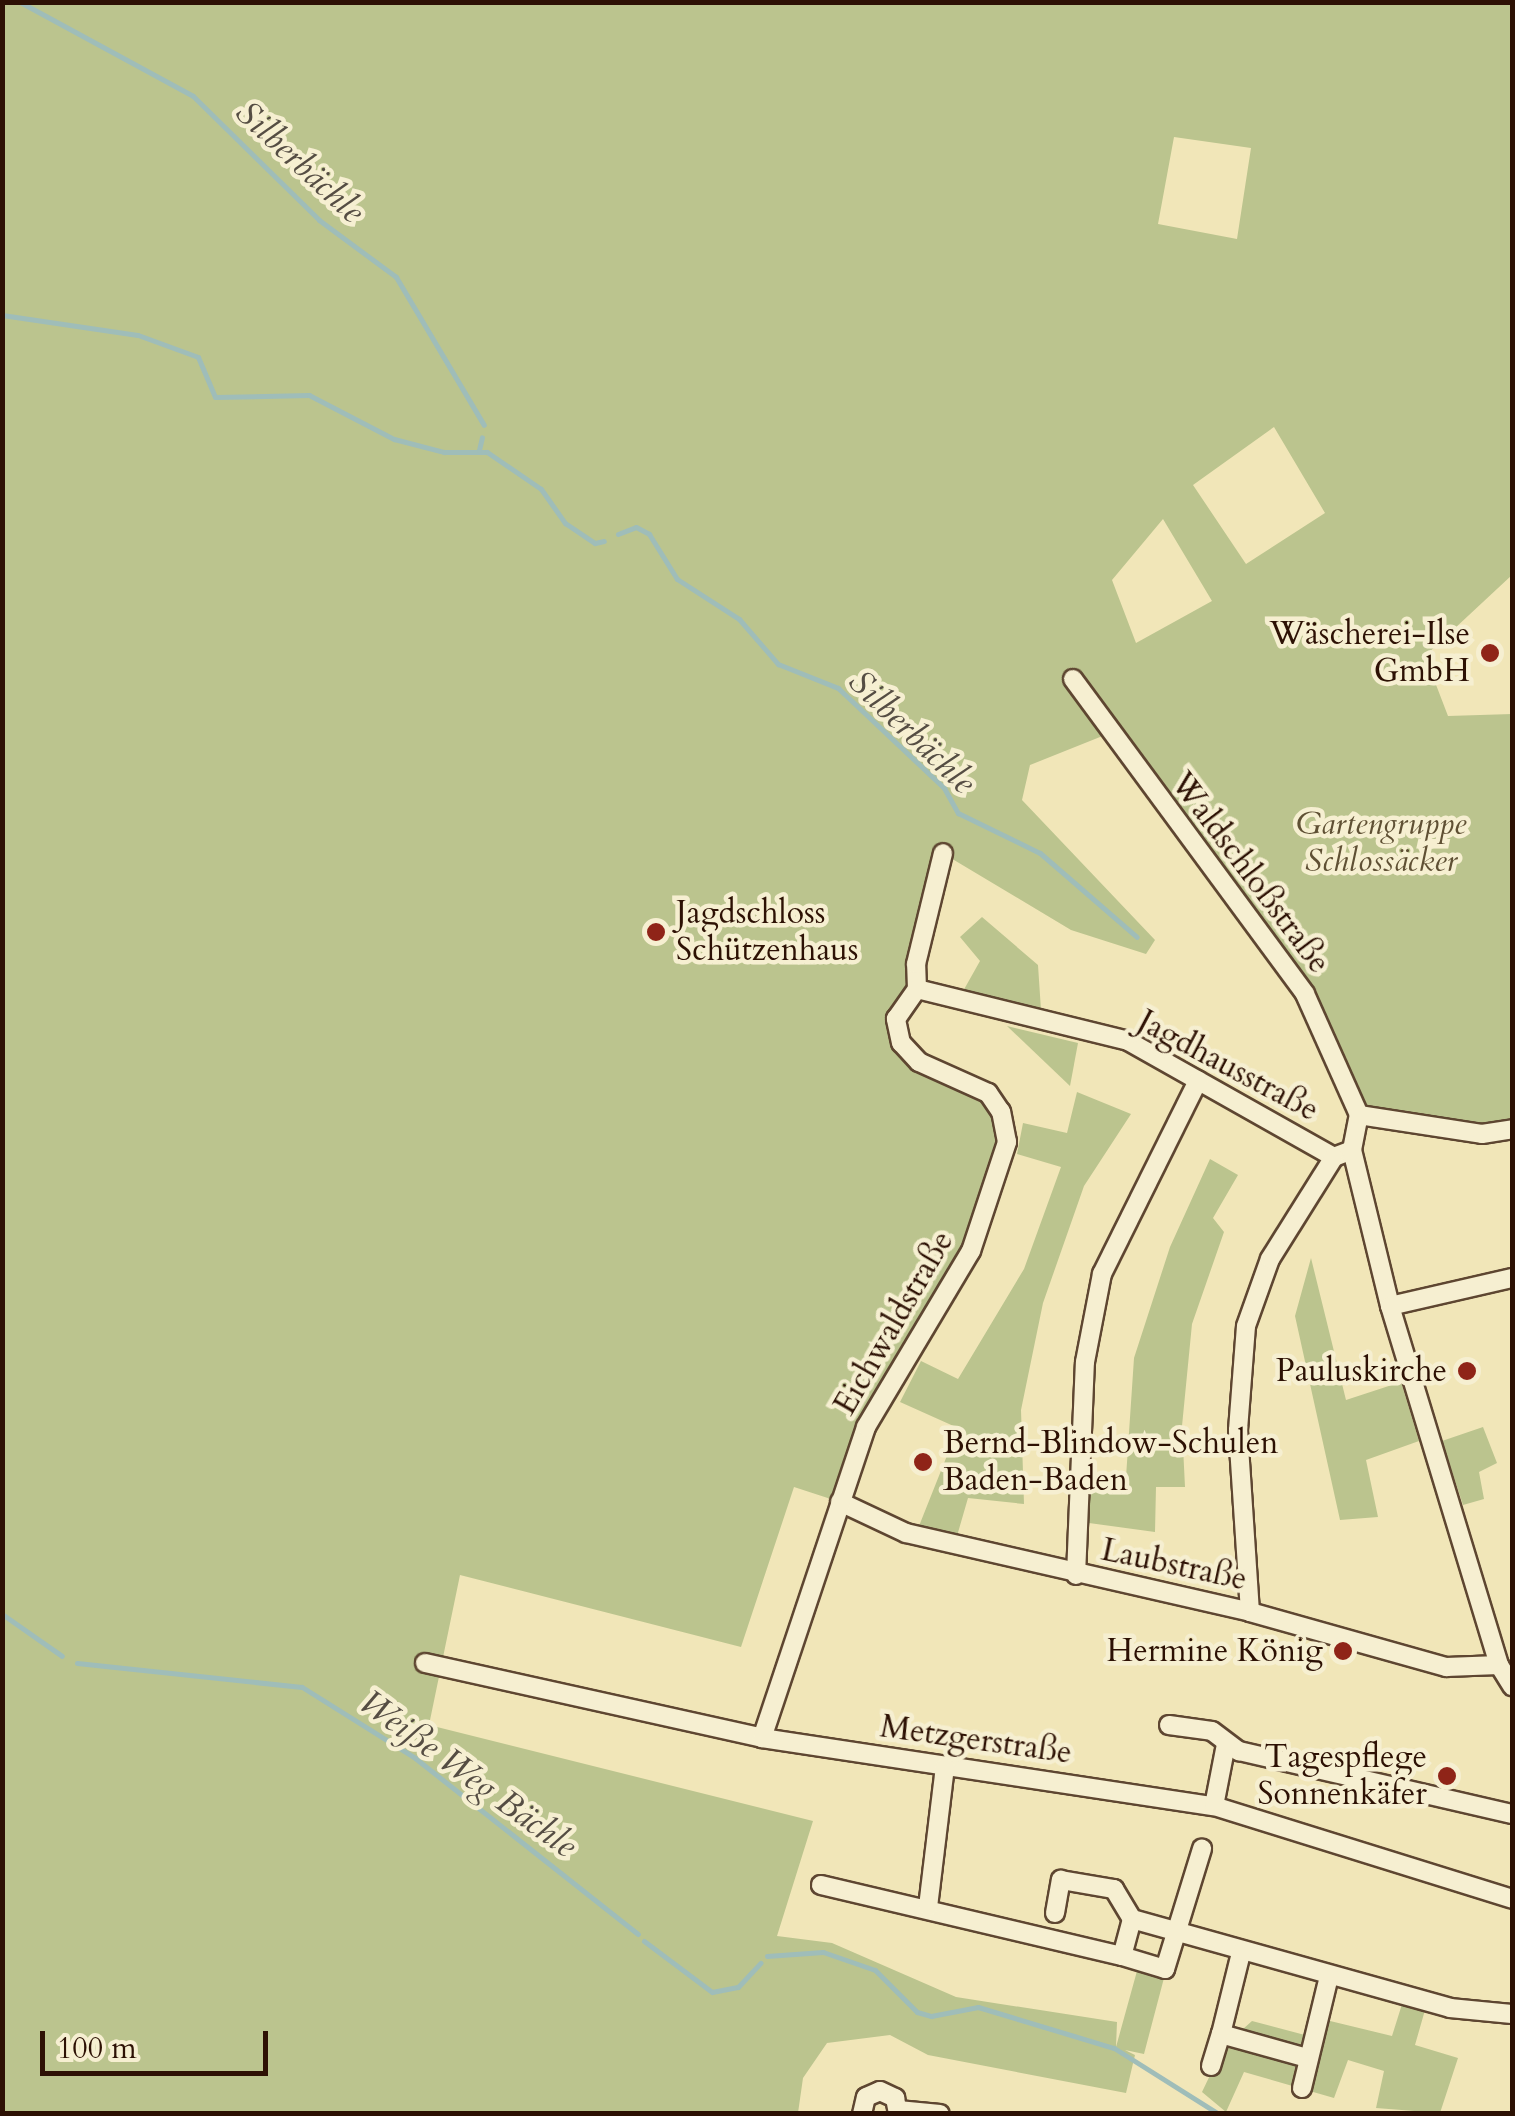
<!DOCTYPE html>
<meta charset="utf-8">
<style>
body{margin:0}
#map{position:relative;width:1515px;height:2116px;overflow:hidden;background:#f1e6b8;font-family:Cardo,serif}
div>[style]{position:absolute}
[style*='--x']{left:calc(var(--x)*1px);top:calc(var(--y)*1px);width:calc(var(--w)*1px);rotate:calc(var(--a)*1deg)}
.green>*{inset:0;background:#bbc48e}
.stream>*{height:5px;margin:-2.5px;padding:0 2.5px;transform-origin:2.5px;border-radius:2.5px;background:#9fbdb9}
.roads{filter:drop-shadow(2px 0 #5e4631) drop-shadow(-2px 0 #5e4631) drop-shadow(0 2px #5e4631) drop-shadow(0 -2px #5e4631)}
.street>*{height:18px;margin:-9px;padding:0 9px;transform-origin:9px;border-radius:9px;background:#f6efd1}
.dots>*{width:28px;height:28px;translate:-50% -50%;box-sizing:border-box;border:5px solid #f6efd1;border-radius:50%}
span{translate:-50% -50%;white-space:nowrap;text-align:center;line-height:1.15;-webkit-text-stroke:9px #f6efd1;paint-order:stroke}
.poi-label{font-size:32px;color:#2d1104}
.right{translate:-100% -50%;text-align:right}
.left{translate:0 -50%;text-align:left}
.park-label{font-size:32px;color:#5f5034;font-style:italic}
.street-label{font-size:32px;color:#2d1104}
.water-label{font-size:35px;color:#554d43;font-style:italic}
.frame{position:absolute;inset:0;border:5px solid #2d1104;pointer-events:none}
.scale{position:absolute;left:40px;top:2031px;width:228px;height:45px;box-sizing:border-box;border:5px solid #2d1104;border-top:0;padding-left:12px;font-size:30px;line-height:35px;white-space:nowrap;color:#2d1104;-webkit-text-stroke:8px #f6efd1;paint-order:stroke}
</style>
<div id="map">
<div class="green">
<div style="clip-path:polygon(evenodd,3px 3px,1512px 3px,1512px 575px,1425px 656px,1448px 716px,1512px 714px,1512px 1127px,1485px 1130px,1363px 1107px,1332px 1034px,1110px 733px,1030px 765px,1022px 800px,1155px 940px,1146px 954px,1071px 930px,944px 854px,917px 989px,896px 1019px,901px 1043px,988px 1093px,1007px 1142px,987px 1212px,866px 1427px,840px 1502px,794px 1487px,741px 1647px,460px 1575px,429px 1725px,813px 1821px,777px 1936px,832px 1943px,956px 1997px,1117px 2022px,1116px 2047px,1137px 1971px,1164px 1978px,1144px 2054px,1125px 2050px,1135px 2055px,1126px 2093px,928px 2055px,890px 2035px,827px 2043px,803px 2078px,798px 2113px,3px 2114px,3px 3px,1174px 137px,1251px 148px,1237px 239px,1158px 224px,1174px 137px,3px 3px,1274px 427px,1325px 513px,1246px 564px,1193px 485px,1274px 427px,3px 3px,1163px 519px,1212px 601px,1136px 643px,1112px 580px,1163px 519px)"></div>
<div style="clip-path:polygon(982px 917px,1038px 965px,1041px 1010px,962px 993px,980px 961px,960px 937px)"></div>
<div style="clip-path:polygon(1007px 1026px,1078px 1043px,1070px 1086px)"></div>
<div style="clip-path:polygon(1077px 1092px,1131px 1114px,1084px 1186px,1043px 1303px,1021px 1410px,1024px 1504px,968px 1498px,957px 1536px,919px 1526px,958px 1428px,900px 1402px,921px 1361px,958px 1379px,1024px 1269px,1061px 1167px,1017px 1154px,1023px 1123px,1067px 1133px)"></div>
<div style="clip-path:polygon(1210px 1159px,1238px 1175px,1213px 1218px,1224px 1232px,1192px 1324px,1182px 1426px,1185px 1487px,1156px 1487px,1155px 1532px,1089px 1523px,1089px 1491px,1125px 1492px,1134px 1358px,1170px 1247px)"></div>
<div style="clip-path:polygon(1311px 1258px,1346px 1400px,1401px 1382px,1419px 1441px,1366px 1460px,1378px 1517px,1340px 1520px,1295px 1316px)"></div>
<div style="clip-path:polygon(1483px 1427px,1497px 1463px,1479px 1472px,1484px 1499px,1463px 1505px,1442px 1441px)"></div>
<div style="clip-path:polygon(1403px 2001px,1425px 2010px,1415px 2045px,1458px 2058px,1440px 2113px,1376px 2108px,1384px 2071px,1348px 2060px,1334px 2098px,1244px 2072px,1226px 2112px,1202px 2092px,1224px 2046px,1252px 2021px,1320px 2039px,1326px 2020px,1392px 2036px)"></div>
</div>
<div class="stream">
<div style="--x:20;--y:2;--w:197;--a:28.5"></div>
<div style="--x:193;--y:96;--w:177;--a:44.5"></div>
<div style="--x:319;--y:220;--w:96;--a:36.5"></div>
<div style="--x:396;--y:277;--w:172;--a:59.3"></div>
<div style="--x:2;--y:315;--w:137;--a:8.4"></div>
<div style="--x:138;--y:335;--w:64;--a:20.1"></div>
<div style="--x:198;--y:357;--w:43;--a:67"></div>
<div style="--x:215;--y:397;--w:94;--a:-1.2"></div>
<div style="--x:309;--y:395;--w:96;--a:27.4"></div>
<div style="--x:394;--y:439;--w:52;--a:14.6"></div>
<div style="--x:444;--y:452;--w:43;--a:0"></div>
<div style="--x:487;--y:452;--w:65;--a:34.4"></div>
<div style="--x:541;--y:489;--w:42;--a:54.8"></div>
<div style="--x:565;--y:523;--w:36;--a:34"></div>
<div style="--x:595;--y:543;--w:9;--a:-13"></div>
<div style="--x:479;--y:450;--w:13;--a:-77"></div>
<div style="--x:618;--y:534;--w:19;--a:-21"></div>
<div style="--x:636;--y:527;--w:15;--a:28"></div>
<div style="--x:649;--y:534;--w:53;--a:58.1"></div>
<div style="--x:677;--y:579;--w:74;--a:32.8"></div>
<div style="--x:739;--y:619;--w:60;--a:49.1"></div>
<div style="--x:778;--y:664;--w:65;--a:21.8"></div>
<div style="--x:838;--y:688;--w:146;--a:43.3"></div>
<div style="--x:944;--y:788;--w:29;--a:61"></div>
<div style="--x:958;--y:813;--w:91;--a:26"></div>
<div style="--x:1040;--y:853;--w:128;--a:40.9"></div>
<div style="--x:2;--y:1614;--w:73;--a:35"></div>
<div style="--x:77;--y:1663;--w:226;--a:6.1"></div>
<div style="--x:302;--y:1687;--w:133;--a:32.1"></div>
<div style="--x:415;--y:1758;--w:284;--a:38.3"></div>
<div style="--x:644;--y:1941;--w:85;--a:36.9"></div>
<div style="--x:712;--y:1992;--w:26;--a:-11"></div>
<div style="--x:738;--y:1987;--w:33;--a:-47"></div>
<div style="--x:767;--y:1956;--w:56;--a:-4.1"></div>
<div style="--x:823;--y:1952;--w:55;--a:19.1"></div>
<div style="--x:875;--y:1970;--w:59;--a:45"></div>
<div style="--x:917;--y:2012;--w:15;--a:16"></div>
<div style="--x:931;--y:2016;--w:48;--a:-10.8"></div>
<div style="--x:978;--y:2007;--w:142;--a:16.8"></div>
<div style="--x:1114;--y:2048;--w:124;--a:32.2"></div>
</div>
<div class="roads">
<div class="street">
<div style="--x:1073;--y:679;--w:391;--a:53.6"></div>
<div style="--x:1305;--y:994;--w:133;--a:65.9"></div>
<div style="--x:917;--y:989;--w:217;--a:13.8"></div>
<div style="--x:1128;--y:1041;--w:236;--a:29.4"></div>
<div style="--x:1334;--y:1157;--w:19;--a:-21"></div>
<div style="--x:1352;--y:1150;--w:161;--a:76.3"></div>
<div style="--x:1390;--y:1306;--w:375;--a:73.1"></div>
<div style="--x:1499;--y:1665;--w:25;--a:58"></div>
<div style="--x:917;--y:989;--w:25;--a:-92"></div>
<div style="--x:916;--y:964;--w:114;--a:-76.3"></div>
<div style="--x:1352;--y:1150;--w:36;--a:-79"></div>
<div style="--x:1359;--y:1115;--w:124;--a:8.8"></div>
<div style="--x:1482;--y:1134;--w:30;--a:-9"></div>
<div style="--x:1390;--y:1306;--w:125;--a:-12.9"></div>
<div style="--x:840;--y:1502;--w:73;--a:25.2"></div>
<div style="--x:906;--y:1533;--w:353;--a:12.9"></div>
<div style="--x:1250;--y:1612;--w:204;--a:15.7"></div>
<div style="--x:1446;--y:1667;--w:53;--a:-2.2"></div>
<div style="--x:1076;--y:1575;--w:213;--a:-87.6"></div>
<div style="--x:1085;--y:1362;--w:90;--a:-79.1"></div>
<div style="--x:1102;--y:1274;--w:216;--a:-63.6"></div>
<div style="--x:1250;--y:1612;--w:182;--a:-93.8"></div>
<div style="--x:1238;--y:1430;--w:104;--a:-85.6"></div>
<div style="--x:1246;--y:1326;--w:71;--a:-70.3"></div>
<div style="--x:1270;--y:1259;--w:120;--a:-57.9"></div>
<div style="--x:425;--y:1663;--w:345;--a:12.5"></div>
<div style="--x:762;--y:1738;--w:457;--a:8.6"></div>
<div style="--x:1214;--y:1806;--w:312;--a:17.3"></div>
<div style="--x:1169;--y:1725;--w:43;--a:7.9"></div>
<div style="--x:1212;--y:1731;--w:34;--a:37"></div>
<div style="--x:1239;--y:1751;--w:280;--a:13"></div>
<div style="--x:762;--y:1738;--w:328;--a:-71.5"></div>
<div style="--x:866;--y:1427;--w:205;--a:-59.2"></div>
<div style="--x:971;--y:1251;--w:115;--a:-71.7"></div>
<div style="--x:1007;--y:1142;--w:31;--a:-101"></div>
<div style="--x:1001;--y:1112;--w:23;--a:-124"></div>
<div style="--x:988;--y:1093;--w:76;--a:-155.8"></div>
<div style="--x:919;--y:1062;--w:26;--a:-133"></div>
<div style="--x:901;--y:1043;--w:25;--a:-102"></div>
<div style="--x:896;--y:1019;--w:37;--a:-55"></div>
<div style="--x:1214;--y:1806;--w:63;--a:-79"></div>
<div style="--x:821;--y:1885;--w:309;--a:13.3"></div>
<div style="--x:928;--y:1907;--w:141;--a:-83.1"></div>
<div style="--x:1055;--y:1913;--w:34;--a:-80"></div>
<div style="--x:1061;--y:1880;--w:54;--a:9.6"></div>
<div style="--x:1114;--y:1889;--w:35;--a:59"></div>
<div style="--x:1132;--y:1919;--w:38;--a:105"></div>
<div style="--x:1122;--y:1956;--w:45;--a:16.8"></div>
<div style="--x:1165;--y:1969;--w:126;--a:-72.9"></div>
<div style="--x:1132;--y:1919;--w:330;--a:15.6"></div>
<div style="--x:1450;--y:2008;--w:62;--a:5.5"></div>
<div style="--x:1241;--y:1953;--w:83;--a:103.9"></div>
<div style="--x:1221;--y:2034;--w:89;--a:15.6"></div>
<div style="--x:1211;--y:2066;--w:34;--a:-73"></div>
<div style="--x:1302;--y:2088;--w:115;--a:-76.4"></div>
<div style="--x:898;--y:2110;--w:42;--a:5.4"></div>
<div style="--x:862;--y:2114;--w:17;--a:-77"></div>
<div style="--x:866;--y:2097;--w:15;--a:-23"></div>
<div style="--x:880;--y:2091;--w:17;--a:25"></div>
<div style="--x:895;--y:2098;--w:16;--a:79"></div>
</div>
</div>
<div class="dots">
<div style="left:1490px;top:653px;background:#8f2418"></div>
<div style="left:656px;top:932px;background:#8f2418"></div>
<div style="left:1467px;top:1371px;background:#8f2418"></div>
<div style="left:923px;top:1462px;background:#8f2418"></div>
<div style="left:1343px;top:1651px;background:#8f2418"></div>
<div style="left:1447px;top:1776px;background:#8f2418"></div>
</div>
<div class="poi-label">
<span class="right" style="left:1470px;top:653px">Wäscherei-Ilse<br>GmbH</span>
<span class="left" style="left:676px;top:932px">Jagdschloss<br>Schützenhaus</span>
<span class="right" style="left:1447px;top:1371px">Pauluskirche</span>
<span class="left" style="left:943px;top:1462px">Bernd-Blindow-Schulen<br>Baden-Baden</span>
<span class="right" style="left:1323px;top:1651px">Hermine König</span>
<span class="right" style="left:1427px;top:1776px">Tagespflege<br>Sonnenkäfer</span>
</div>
<div class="park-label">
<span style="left:1381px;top:843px">Gartengruppe<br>Schlossäcker</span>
</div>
<div class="street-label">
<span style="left:1250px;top:873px;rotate:53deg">Waldschloßstraße</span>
<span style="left:1228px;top:1066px;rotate:28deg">Jagdhausstraße</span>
<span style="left:894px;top:1323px;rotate:-60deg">Eichwaldstraße</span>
<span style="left:1174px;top:1565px;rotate:12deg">Laubstraße</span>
<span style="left:976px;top:1740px;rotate:8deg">Metzgerstraße</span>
</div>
<div class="water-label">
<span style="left:300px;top:162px;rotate:43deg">Silberbächle</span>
<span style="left:912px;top:732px;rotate:44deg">Silberbächle</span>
<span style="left:468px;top:1774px;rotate:36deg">Weiße Weg Bächle</span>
</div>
<div class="frame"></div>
<div class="scale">100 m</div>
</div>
